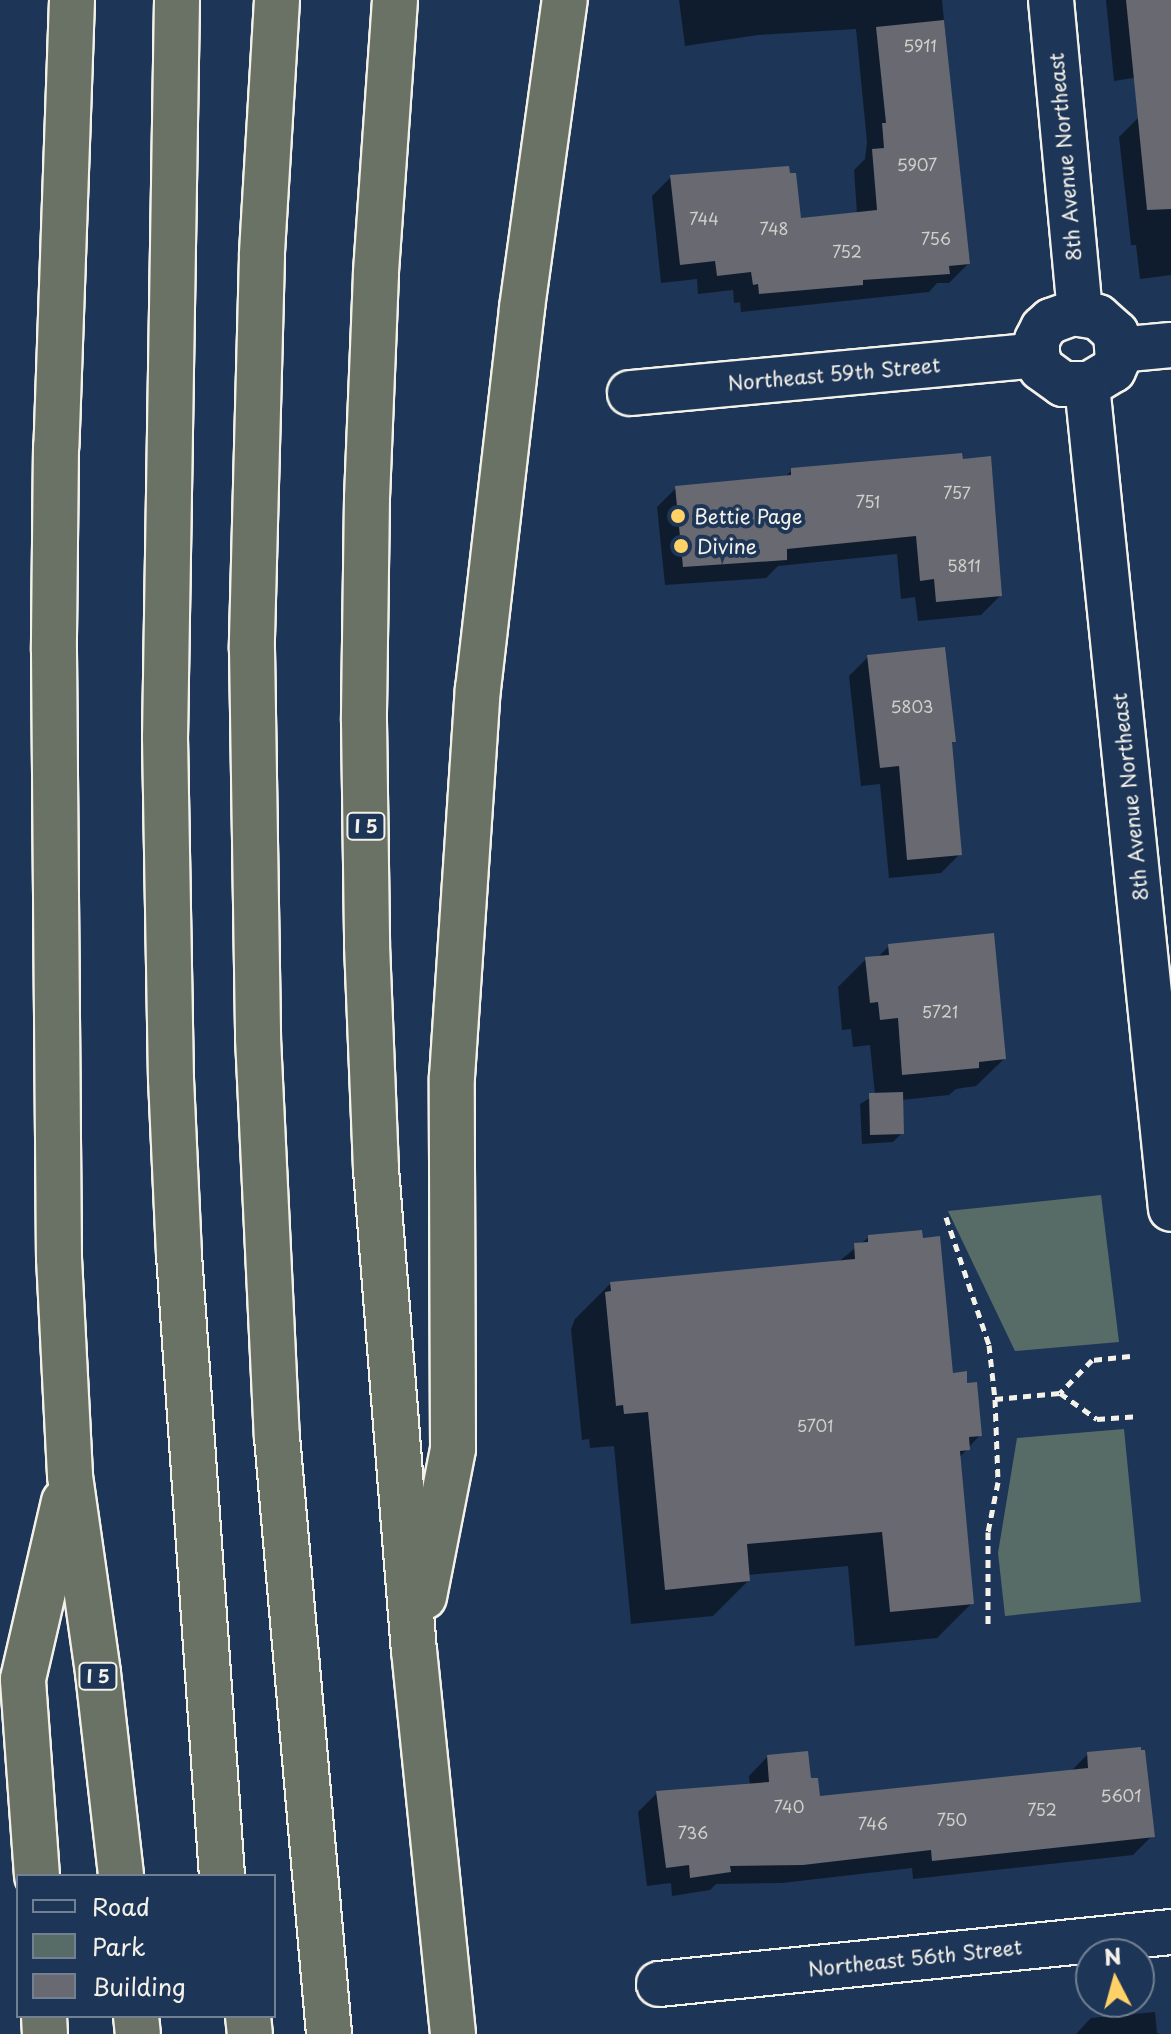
<!DOCTYPE html>
<style>
body{margin:0}
#map{position:relative;width:1171px;height:2034px;overflow:hidden;background:#1d3557;font-family:"Playpen Sans",sans-serif}
div>[style]{position:absolute}
[style*='--x']{left:calc(var(--x)*1px);top:calc(var(--y)*1px);width:calc(var(--w)*1px);rotate:calc(var(--a)*1deg)}
.green>*{inset:0;background:#586c67}
.shadow>*{inset:0;background:#0007}
.building>*{inset:0;background:#686971}
.path>*{height:5px;margin-top:-2.5px;transform-origin:0;background:repeating-linear-gradient(90deg,#f4f1e8 0 8px,transparent 0 14px)}
.roads{filter:drop-shadow(2px 0 #f4f1e8) drop-shadow(-2px 0 #f4f1e8) drop-shadow(0 2px #f4f1e8) drop-shadow(0 -2px #f4f1e8)}
.street>*{height:44px;margin:-22px;padding:0 22px;transform-origin:22px;border-radius:22px;background:#1d3557}
.highway>*{height:44px;margin:-22px;padding:0 22px;transform-origin:22px;border-radius:22px;background:#6a7266}
.dots>*{width:22px;height:22px;translate:-50% -50%;box-sizing:border-box;border:4px solid #1d3557;border-radius:50%}
span{translate:-50% -50%;white-space:nowrap;text-align:center;line-height:1.15;-webkit-text-stroke:8px #1d3557;paint-order:stroke}
.number-label{font-size:16px;color:#d1cfca}
.number-label span{-webkit-text-stroke-width:0}
.shield-label span{padding:2px 6px;background:#1d3557;border:2px solid;border-radius:6px;-webkit-text-stroke-width:0}
.shield-label{font-size:18px;color:#f4f1e8;font-weight:700}
.street-label{font-size:20px;color:#f4f1e8}
.poi-label{font-size:20px;color:#f4f1e8}
.left{translate:0 -50%;text-align:left}
.legend{position:absolute;left:16px;top:1874px;width:260px;height:144px;box-sizing:border-box;background:#1d3557;border:2px solid #738091;margin:0;padding:10px 14px;list-style:none;font-size:24px;color:#f4f1e8}
.legend li{display:flex;align-items:center;gap:16px;height:40px}
.legend b{width:40px;border:2px solid #738091}
.north{position:absolute;left:1075px;top:1938px;width:80px;height:80px;box-sizing:border-box;background:#1d3557;border:2px solid #738091;border-radius:50%;rotate:354deg;font-size:22px;font-weight:700;line-height:32px;text-align:center;color:#f4f1e8}
.north::after{content:'';display:block;margin:auto;width:28px;height:36px;background:#ffd166;clip-path:polygon(50% 0,100% 100%,50% 72%,0 100%)}
</style>
<div id="map">
<div class="green">
<div style="clip-path:polygon(1101px 1195px,1119px 1342px,1015px 1351px,948px 1211px)"></div>
<div style="clip-path:polygon(1124px 1429px,1141px 1602px,1005px 1616px,998px 1553px,1017px 1438px)"></div>
</div>
<div class="shadow">
<div style="clip-path:polygon(679px 0,942px 0,968px 264px,949px 283px,937px 283px,929px 292px,741px 312px,740px 302px,734px 303px,733px 290px,698px 294px,697px 279px,661px 283px,652px 196px,671px 177px,788px 175px,799px 221px,857px 214px,854px 170px,865px 159px,867px 142px,856px 29px,758px 35px,685px 46px)"></div>
<div style="clip-path:polygon(1106px 0,1171px 0,1171px 72px,1114px 81px)"></div>
<div style="clip-path:polygon(1171px 115px,1171px 275px,1140px 279px,1136px 245px,1131px 245px,1119px 137px,1138px 118px)"></div>
<div style="clip-path:polygon(961px 461px,1000px 596px,981px 615px,918px 621px,915px 597px,901px 599px,897px 554px,778px 566px,766px 578px,665px 585px,657px 507px,676px 488px,784px 478px,792px 470px)"></div>
<div style="clip-path:polygon(868px 657px,954px 741px,950px 744px,960px 854px,941px 873px,889px 878px,880px 784px,861px 786px,849px 676px)"></div>
<div style="clip-path:polygon(889px 946px,1004px 1059px,976px 1086px,956px 1089px,949px 1095px,901px 1100px,902px 1133px,893px 1142px,862px 1144px,860px 1104px,875px 1095px,870px 1045px,853px 1047px,851px 1029px,842px 1030px,838px 987px,866px 959px,877px 958px)"></div>
<div style="clip-path:polygon(869px 1237px,951px 1375px,966px 1386px,980px 1435px,958px 1459px,972px 1603px,937px 1638px,855px 1646px,848px 1566px,748px 1575px,748px 1581px,713px 1616px,631px 1624px,614px 1446px,590px 1448px,589px 1439px,582px 1440px,571px 1329px,575px 1319px,610px 1284px,837px 1263px)"></div>
<div style="clip-path:polygon(1088px 1754px,1152px 1836px,1133px 1855px,913px 1879px,912px 1868px,782px 1883px,716px 1884px,710px 1890px,672px 1896px,671px 1883px,647px 1886px,638px 1812px,657px 1793px,750px 1786px,749px 1776px,768px 1756px,809px 1780px,818px 1798px,1070px 1772px)"></div>
<div style="clip-path:polygon(1155px 2012px,1157px 2033px,1161px 2034px,1076px 2034px,1091px 2018px)"></div>
</div>
<div class="building">
<div style="clip-path:polygon(1126px 0,1171px 0,1171px 209px,1147px 210px)"></div>
<div style="clip-path:polygon(944px 20px,970px 264px,949px 266px,950px 274px,863px 280px,863px 285px,759px 294px,758px 284px,753px 285px,751px 272px,717px 276px,715px 261px,680px 265px,670px 175px,789px 166px,790px 173px,796px 173px,801px 218px,877px 210px,872px 149px,884px 148px,882px 123px,886px 123px,876px 27px)"></div>
<div style="clip-path:polygon(962px 453px,963px 459px,991px 456px,1002px 596px,936px 602px,934px 579px,920px 581px,916px 536px,787px 549px,787px 560px,683px 567px,675px 486px,791px 475px,791px 468px)"></div>
<div style="clip-path:polygon(945px 647px,956px 742px,952px 742px,962px 855px,907px 860px,899px 766px,880px 768px,867px 655px)"></div>
<div style="clip-path:polygon(994px 933px,1006px 1059px,979px 1062px,979px 1068px,902px 1075px,898px 1018px,880px 1020px,878px 1002px,870px 1003px,865px 957px,889px 955px,888px 944px)"></div>
<div style="clip-path:polygon(903px 1092px,904px 1134px,870px 1135px,869px 1093px)"></div>
<div style="clip-path:polygon(922px 1230px,923px 1238px,940px 1236px,953px 1373px,967px 1371px,967px 1383px,977px 1382px,982px 1436px,969px 1437px,970px 1450px,960px 1451px,974px 1604px,890px 1612px,882px 1532px,747px 1544px,750px 1581px,665px 1590px,648px 1412px,624px 1414px,623px 1405px,616px 1406px,605px 1292px,611px 1291px,610px 1282px,855px 1259px,854px 1243px,868px 1242px,868px 1235px)"></div>
<div style="clip-path:polygon(1141px 1747px,1141px 1750px,1145px 1750px,1155px 1837px,932px 1861px,931px 1850px,803px 1865px,730px 1866px,731px 1872px,690px 1878px,689px 1865px,666px 1868px,656px 1791px,769px 1782px,767px 1755px,808px 1751px,811px 1778px,818px 1778px,820px 1796px,1088px 1768px,1087px 1752px)"></div>
</div>
<div class="path">
<div style="--x:946;--y:1217;--w:135;--a:71.4"></div>
<div style="--x:989;--y:1345;--w:54;--a:83.7"></div>
<div style="--x:995;--y:1399;--w:83;--a:87.9"></div>
<div style="--x:998;--y:1482;--w:51;--a:101.3"></div>
<div style="--x:988;--y:1532;--w:92;--a:90"></div>
<div style="--x:1130;--y:1356;--w:38;--a:174"></div>
<div style="--x:1092;--y:1360;--w:46;--a:134.1"></div>
<div style="--x:1060;--y:1393;--w:45;--a:35.1"></div>
<div style="--x:1097;--y:1419;--w:39;--a:-4"></div>
<div style="--x:995;--y:1399;--w:65;--a:-5.3"></div>
</div>
<div class="roads">
<div class="street">
<div style="--x:1051;--y:0;--w:315;--a:84.7"></div>
<div style="--x:1073;--y:313;--w:25;--a:9"></div>
<div style="--x:1098;--y:317;--w:24;--a:42"></div>
<div style="--x:1116;--y:333;--w:26;--a:86"></div>
<div style="--x:1118;--y:359;--w:12;--a:114"></div>
<div style="--x:1113;--y:370;--w:27;--a:149"></div>
<div style="--x:1090;--y:384;--w:27;--a:180"></div>
<div style="--x:1063;--y:384;--w:27;--a:-144"></div>
<div style="--x:1041;--y:368;--w:14;--a:-107"></div>
<div style="--x:1037;--y:355;--w:15;--a:-90"></div>
<div style="--x:1037;--y:340;--w:13;--a:-63"></div>
<div style="--x:1043;--y:328;--w:11;--a:-41"></div>
<div style="--x:1051;--y:321;--w:23;--a:-20"></div>
<div style="--x:1118;--y:350;--w:53;--a:-5.4"></div>
<div style="--x:1087;--y:385;--w:828;--a:84.18"></div>
<div style="--x:630;--y:393;--w:409;--a:-5.3"></div>
<div style="--x:659;--y:1984;--w:515;--a:-5.8"></div>
</div>
<div class="highway">
<div style="--x:72;--y:0;--w:447;--a:92"></div>
<div style="--x:56;--y:447;--w:204;--a:90.6"></div>
<div style="--x:54;--y:651;--w:607;--a:89.53"></div>
<div style="--x:59;--y:1258;--w:218;--a:87.1"></div>
<div style="--x:70;--y:1476;--w:199;--a:81.9"></div>
<div style="--x:98;--y:1673;--w:204;--a:83.5"></div>
<div style="--x:177;--y:0;--w:737;--a:90.93"></div>
<div style="--x:165;--y:737;--w:342;--a:89"></div>
<div style="--x:171;--y:1079;--w:176;--a:87.4"></div>
<div style="--x:179;--y:1255;--w:622;--a:86.04"></div>
<div style="--x:277;--y:0;--w:256;--a:93.4"></div>
<div style="--x:262;--y:256;--w:393;--a:91.5"></div>
<div style="--x:252;--y:649;--w:389;--a:89.1"></div>
<div style="--x:258;--y:1038;--w:399;--a:87.3"></div>
<div style="--x:277;--y:1437;--w:599;--a:85.02"></div>
<div style="--x:395;--y:0;--w:275;--a:94"></div>
<div style="--x:376;--y:274;--w:224;--a:92.3"></div>
<div style="--x:367;--y:498;--w:223;--a:90.8"></div>
<div style="--x:364;--y:721;--w:224;--a:89.2"></div>
<div style="--x:367;--y:945;--w:224;--a:87.7"></div>
<div style="--x:376;--y:1169;--w:482;--a:85.5"></div>
<div style="--x:414;--y:1650;--w:386;--a:84.2"></div>
<div style="--x:424;--y:1597;--w:151;--a:-78.9"></div>
<div style="--x:453;--y:1449;--w:372;--a:-90.2"></div>
<div style="--x:452;--y:1077;--w:389;--a:-86.2"></div>
<div style="--x:478;--y:689;--w:384;--a:-83.4"></div>
<div style="--x:522;--y:308;--w:311;--a:-82.1"></div>
<div style="--x:37;--y:1876;--w:197;--a:-94.1"></div>
<div style="--x:23;--y:1679;--w:182;--a:-77"></div>
<div style="--x:44;--y:2016;--w:18;--a:87"></div>
<div style="--x:136;--y:2016;--w:18;--a:84"></div>
<div style="--x:248;--y:2016;--w:18;--a:84"></div>
</div>
</div>
<div class="dots">
<div style="left:678px;top:516px;background:#ffd166"></div>
<div style="left:681px;top:546px;background:#ffd166"></div>
</div>
<div class="number-label">
<span style="left:920px;top:45px">5911</span>
<span style="left:917px;top:164px">5907</span>
<span style="left:704px;top:218px">744</span>
<span style="left:774px;top:228px">748</span>
<span style="left:936px;top:238px">756</span>
<span style="left:847px;top:251px">752</span>
<span style="left:957px;top:492px">757</span>
<span style="left:868px;top:501px">751</span>
<span style="left:964px;top:565px">5811</span>
<span style="left:912px;top:706px">5803</span>
<span style="left:940px;top:1011px">5721</span>
<span style="left:815px;top:1425px">5701</span>
<span style="left:1121px;top:1795px">5601</span>
<span style="left:789px;top:1806px">740</span>
<span style="left:1042px;top:1809px">752</span>
<span style="left:952px;top:1819px">750</span>
<span style="left:873px;top:1823px">746</span>
<span style="left:693px;top:1832px">736</span>
</div>
<div class="shield-label">
<span style="left:366px;top:826px">I 5</span>
<span style="left:98px;top:1676px">I 5</span>
</div>
<div class="street-label">
<span style="left:1065px;top:157px;rotate:-95deg">8th Avenue Northeast</span>
<span style="left:834px;top:374px;rotate:-5deg">Northeast 59th Street</span>
<span style="left:1130px;top:797px;rotate:-96deg">8th Avenue Northeast</span>
<span style="left:915px;top:1958px;rotate:-6deg">Northeast 56th Street</span>
</div>
<div class="poi-label">
<span class="left" style="left:694px;top:516px">Bettie Page</span>
<span class="left" style="left:697px;top:546px">Divine</span>
</div>
<ul class="legend">
<li><b style="height:10px;background:#1d3557"></b>Road</li>
<li><b style="height:22px;background:#586c67"></b>Park</li>
<li><b style="height:22px;background:#686971"></b>Building</li>
</ul>
<div class="north">N</div>
</div>
